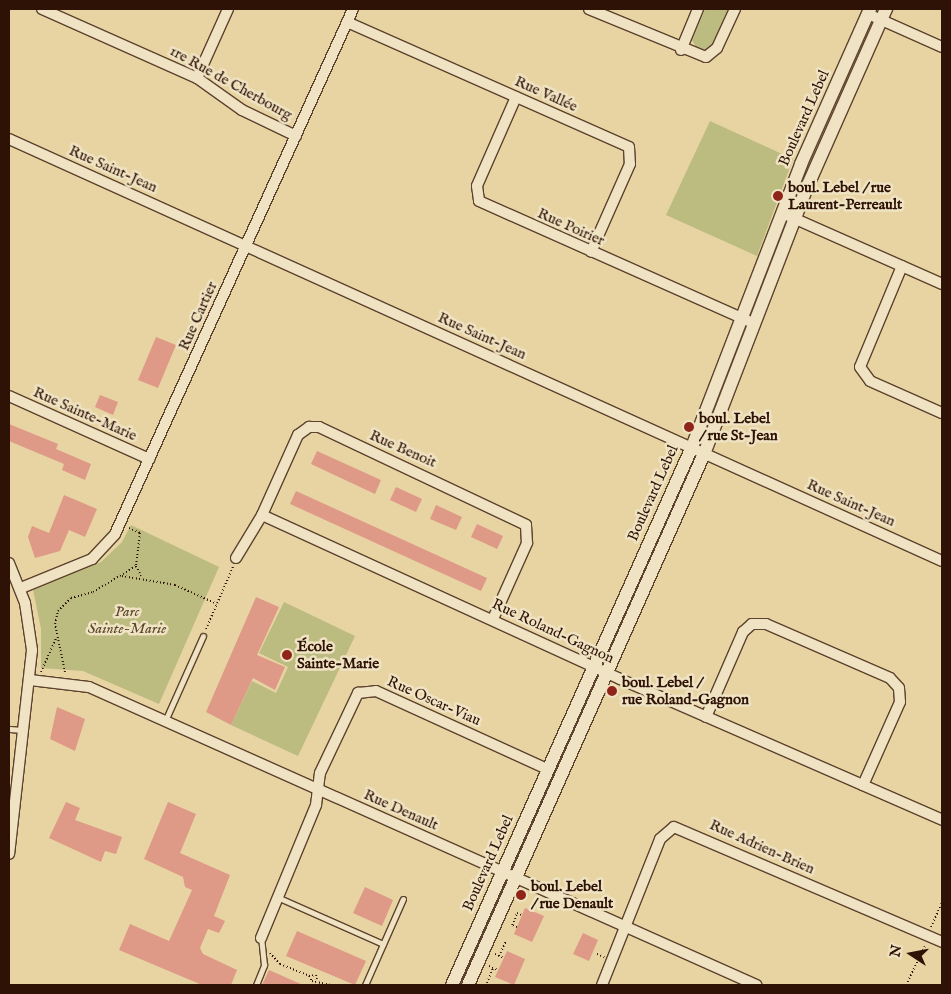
<!DOCTYPE html>
<meta charset="utf-8">
<style>
body{margin:0}
#map{position:relative;width:951px;height:994px;overflow:hidden;background:#e7d4a2;font-family:"IM FELL English",serif}
div>[style]{position:absolute}
[style*='--x']{left:calc(var(--x)*1px);top:calc(var(--y)*1px);width:calc(var(--w)*1px);rotate:calc(var(--a)*1deg)}
.green>*{inset:0;background:#bcbb80}
.building>*{inset:0;background:#df9987}
.path>*{height:2px;margin-top:-1px;transform-origin:0;background:repeating-linear-gradient(90deg,#2f1206 0 1px,transparent 0 3.5px)}
.roads{filter:drop-shadow(1px 0 #5d422d) drop-shadow(-1px 0 #5d422d) drop-shadow(0 1px #5d422d) drop-shadow(0 -1px #5d422d)}
.service>*{height:5px;margin:-2.5px;padding:0 2.5px;transform-origin:2.5px;border-radius:2.5px;background:#efe3c3}
.minor>*{height:10px;margin:-5px;padding:0 5px;transform-origin:5px;border-radius:5px;background:#efe3c3}
.tertiary>*{height:12px;margin:-6px;padding:0 6px;transform-origin:6px;border-radius:6px;background:#efe3c3}
.dots>*{width:14px;height:14px;translate:-50% -50%;box-sizing:border-box;border:2px solid #efe3c3;border-radius:50%}
span{translate:-50% -50%;white-space:nowrap;text-align:center;line-height:1.15;-webkit-text-stroke:5px #efe3c3;paint-order:stroke}
.street-label{font-size:15px;color:#2f1206}
.poi-label{font-size:15px;color:#2f1206;font-weight:700}
.left{translate:0 -50%;text-align:left}
.park-label{font-size:15px;color:#59452b;font-style:italic}
.frame{position:absolute;inset:0;border:10px solid #2f1206;pointer-events:none}
.north{position:absolute;left:886px;top:929px;width:50px;height:50px;-webkit-text-stroke:4px #efe3c3;paint-order:stroke;rotate:281deg;font-size:14px;font-weight:700;line-height:20px;text-align:center;color:#2f1206}
.north::after{content:'';display:block;margin:auto;width:18px;height:22px;background:#2f1206;clip-path:polygon(50% 0,100% 100%,50% 72%,0 100%)}
</style>
<div id="map">
<div class="green">
<div style="clip-path:polygon(705px 9px,728px 9px,712px 45px,704px 50px,696px 47px,692px 40px)"></div>
<div style="clip-path:polygon(710px 121px,793px 159px,757px 256px,666px 215px)"></div>
<div style="clip-path:polygon(131px 525px,219px 567px,159px 704px,83px 671px,41px 668px,41px 629px,33px 590px,101px 562px,122px 542px)"></div>
<div style="clip-path:polygon(284px 602px,355px 636px,298px 756px,231px 725px,252px 681px,276px 693px,288px 667px,259px 653px)"></div>
</div>
<div class="building">
<div style="clip-path:polygon(156px 337px,176px 345px,158px 388px,138px 380px)"></div>
<div style="clip-path:polygon(100px 395px,118px 402px,113px 415px,95px 407px)"></div>
<div style="clip-path:polygon(9px 424px,58px 444px,56px 449px,91px 464px,85px 480px,62px 470px,64px 464px,9px 441px)"></div>
<div style="clip-path:polygon(317px 451px,381px 480px,375px 494px,311px 464px)"></div>
<div style="clip-path:polygon(396px 487px,422px 499px,416px 512px,390px 500px)"></div>
<div style="clip-path:polygon(296px 491px,487px 578px,481px 591px,290px 504px)"></div>
<div style="clip-path:polygon(64px 495px,97px 509px,85px 537px,69px 530px,60px 551px,35px 558px,28px 537px,32px 526px,49px 533px)"></div>
<div style="clip-path:polygon(436px 505px,462px 517px,456px 530px,430px 519px)"></div>
<div style="clip-path:polygon(477px 524px,503px 536px,497px 549px,471px 537px)"></div>
<div style="clip-path:polygon(256px 597px,279px 607px,257px 655px,285px 667px,275px 690px,253px 678px,231px 725px,206px 712px)"></div>
<div style="clip-path:polygon(57px 707px,85px 719px,75px 751px,50px 739px)"></div>
<div style="clip-path:polygon(66px 802px,80px 808px,75px 820px,122px 837px,116px 854px,105px 851px,101px 862px,49px 838px)"></div>
<div style="clip-path:polygon(168px 802px,196px 814px,180px 853px,230px 875px,214px 916px,225px 921px,219px 933px,208px 929px,200px 948px,203px 954px,237px 970px,231px 985px,202px 985px,119px 950px,130px 924px,169px 941px,192px 890px,185px 887px,183px 877px,144px 859px)"></div>
<div style="clip-path:polygon(365px 887px,393px 900px,382px 926px,353px 913px)"></div>
<div style="clip-path:polygon(525px 908px,544px 916px,532px 942px,514px 934px)"></div>
<div style="clip-path:polygon(297px 931px,366px 961px,355px 985px,286px 956px)"></div>
<div style="clip-path:polygon(583px 933px,598px 940px,589px 961px,573px 954px)"></div>
<div style="clip-path:polygon(507px 951px,525px 959px,514px 985px,495px 977px)"></div>
<div style="clip-path:polygon(269px 970px,303px 985px,262px 985px)"></div>
</div>
<div class="path">
<div style="--x:129;--y:528;--w:12;--a:24"></div>
<div style="--x:140;--y:533;--w:33;--a:97"></div>
<div style="--x:136;--y:566;--w:11;--a:63"></div>
<div style="--x:122;--y:576;--w:54;--a:9.6"></div>
<div style="--x:175;--y:585;--w:46;--a:24.3"></div>
<div style="--x:206;--y:629;--w:68;--a:-66.5"></div>
<div style="--x:41;--y:672;--w:37;--a:-66"></div>
<div style="--x:65;--y:672;--w:49;--a:-101.8"></div>
<div style="--x:55;--y:624;--w:13;--a:-77"></div>
<div style="--x:58;--y:611;--w:18;--a:-45"></div>
<div style="--x:71;--y:598;--w:23;--a:-15"></div>
<div style="--x:93;--y:592;--w:50;--a:-31.2"></div>
<div style="--x:517;--y:927;--w:5;--a:-158"></div>
<div style="--x:512;--y:925;--w:7;--a:-63"></div>
<div style="--x:515;--y:919;--w:6;--a:-72"></div>
<div style="--x:517;--y:913;--w:5;--a:22"></div>
<div style="--x:931;--y:927;--w:27;--a:-66"></div>
<div style="--x:270;--y:953;--w:15;--a:48"></div>
<div style="--x:280;--y:964;--w:31;--a:22"></div>
<div style="--x:309;--y:976;--w:6;--a:59"></div>
<div style="--x:312;--y:981;--w:19;--a:12"></div>
<div style="--x:495;--y:954;--w:10;--a:24"></div>
<div style="--x:597;--y:954;--w:8;--a:23"></div>
<div style="--x:499;--y:956;--w:17;--a:-65"></div>
<div style="--x:489;--y:966;--w:10;--a:24"></div>
<div style="--x:309;--y:976;--w:7;--a:-8"></div>
<div style="--x:316;--y:975;--w:5;--a:79"></div>
<div style="--x:487;--y:983;--w:16;--a:-68"></div>
<div style="--x:906;--y:985;--w:43;--a:-64"></div>
</div>
<div class="roads">
<div class="service">
<div style="--x:165;--y:721;--w:93;--a:-65.9"></div>
<div style="--x:9;--y:729;--w:14;--a:4"></div>
<div style="--x:277;--y:897;--w:116;--a:23.9"></div>
<div style="--x:256;--y:985;--w:22;--a:-68"></div>
<div style="--x:264;--y:965;--w:27;--a:-96"></div>
<div style="--x:365;--y:985;--w:94;--a:-66.2"></div>
</div>
<div class="minor">
<div style="--x:42;--y:9;--w:170;--a:24"></div>
<div style="--x:197;--y:78;--w:55;--a:35.4"></div>
<div style="--x:242;--y:110;--w:60;--a:25.7"></div>
<div style="--x:589;--y:9;--w:126;--a:22.3"></div>
<div style="--x:706;--y:57;--w:14;--a:-39"></div>
<div style="--x:717;--y:48;--w:43;--a:-65.2"></div>
<div style="--x:868;--y:14;--w:81;--a:24"></div>
<div style="--x:347;--y:22;--w:308;--a:23.9"></div>
<div style="--x:629;--y:147;--w:17;--a:87"></div>
<div style="--x:630;--y:164;--w:96;--a:113.9"></div>
<div style="--x:681;--y:50;--w:44;--a:-67.5"></div>
<div style="--x:197;--y:78;--w:76;--a:-65.8"></div>
<div style="--x:516;--y:97;--w:97;--a:113.7"></div>
<div style="--x:477;--y:186;--w:15;--a:82"></div>
<div style="--x:479;--y:201;--w:295;--a:24"></div>
<div style="--x:9;--y:139;--w:1024;--a:24.34"></div>
<div style="--x:782;--y:213;--w:175;--a:23.9"></div>
<div style="--x:902;--y:266;--w:109;--a:112.6"></div>
<div style="--x:860;--y:367;--w:17;--a:54"></div>
<div style="--x:870;--y:381;--w:79;--a:24"></div>
<div style="--x:9;--y:396;--w:154;--a:24.2"></div>
<div style="--x:262;--y:515;--w:394;--a:24.6"></div>
<div style="--x:620;--y:679;--w:352;--a:23.6"></div>
<div style="--x:236;--y:558;--w:50;--a:-58.8"></div>
<div style="--x:262;--y:515;--w:88;--a:-65.8"></div>
<div style="--x:298;--y:435;--w:14;--a:-36"></div>
<div style="--x:309;--y:427;--w:10;--a:0"></div>
<div style="--x:319;--y:427;--w:229;--a:25.3"></div>
<div style="--x:526;--y:525;--w:18;--a:87"></div>
<div style="--x:527;--y:543;--w:83;--a:114.1"></div>
<div style="--x:9;--y:563;--w:43;--a:68.2"></div>
<div style="--x:25;--y:603;--w:48;--a:81.5"></div>
<div style="--x:32;--y:650;--w:205;--a:96.4"></div>
<div style="--x:21;--y:588;--w:77;--a:-22.2"></div>
<div style="--x:92;--y:559;--w:34;--a:-47"></div>
<div style="--x:115;--y:534;--w:576;--a:-65.61"></div>
<div style="--x:30;--y:680;--w:59;--a:6.8"></div>
<div style="--x:89;--y:687;--w:731;--a:24.07"></div>
<div style="--x:706;--y:717;--w:93;--a:-66.5"></div>
<div style="--x:743;--y:632;--w:12;--a:-42"></div>
<div style="--x:752;--y:624;--w:14;--a:0"></div>
<div style="--x:766;--y:624;--w:135;--a:23.5"></div>
<div style="--x:890;--y:678;--w:13;--a:48"></div>
<div style="--x:899;--y:688;--w:14;--a:86"></div>
<div style="--x:900;--y:702;--w:91;--a:114"></div>
<div style="--x:261;--y:938;--w:144;--a:-67.5"></div>
<div style="--x:316;--y:805;--w:32;--a:-83"></div>
<div style="--x:320;--y:773;--w:89;--a:-64.6"></div>
<div style="--x:358;--y:693;--w:18;--a:-6"></div>
<div style="--x:376;--y:691;--w:188;--a:24.5"></div>
<div style="--x:602;--y:985;--w:157;--a:-68.3"></div>
<div style="--x:660;--y:839;--w:18;--a:-41"></div>
<div style="--x:674;--y:827;--w:292;--a:23.2"></div>
</div>
<div class="tertiary">
<div style="--x:452;--y:985;--w:589;--a:-65.96"></div>
<div style="--x:692;--y:447;--w:303;--a:-68.9"></div>
<div style="--x:801;--y:164;--w:170;--a:-66"></div>
<div style="--x:468;--y:985;--w:581;--a:-66.04"></div>
<div style="--x:704;--y:454;--w:288;--a:-68.9"></div>
<div style="--x:808;--y:185;--w:193;--a:-66.1"></div>
</div>
</div>
<div class="dots">
<div style="left:778px;top:196px;background:#8f2418"></div>
<div style="left:689px;top:427px;background:#8f2418"></div>
<div style="left:287px;top:655px;background:#8f2418"></div>
<div style="left:612px;top:691px;background:#8f2418"></div>
<div style="left:521px;top:895px;background:#8f2418"></div>
</div>
<div class="street-label">
<span style="left:231px;top:83px;rotate:29deg">1re Rue de Cherbourg</span>
<span style="left:546px;top:94px;rotate:24deg">Rue Vallée</span>
<span style="left:804px;top:118px;rotate:-66deg">Boulevard Lebel</span>
<span style="left:113px;top:169px;rotate:24deg">Rue Saint-Jean</span>
<span style="left:571px;top:227px;rotate:24deg">Rue Poirier</span>
<span style="left:198px;top:316px;rotate:-66deg">Rue Cartier</span>
<span style="left:482px;top:336px;rotate:24deg">Rue Saint-Jean</span>
<span style="left:85px;top:414px;rotate:24deg">Rue Sainte-Marie</span>
<span style="left:403px;top:449px;rotate:24deg">Rue Benoit</span>
<span style="left:653px;top:493px;rotate:-66deg">Boulevard Lebel</span>
<span style="left:851px;top:503px;rotate:24deg">Rue Saint-Jean</span>
<span style="left:553px;top:631px;rotate:25deg">Rue Roland-Gagnon</span>
<span style="left:434px;top:701px;rotate:24deg">Rue Oscar-Viau</span>
<span style="left:401px;top:810px;rotate:24deg">Rue Denault</span>
<span style="left:762px;top:847px;rotate:24deg">Rue Adrien-Brien</span>
<span style="left:488px;top:863px;rotate:-66deg">Boulevard Lebel</span>
</div>
<div class="poi-label">
<span class="left" style="left:788px;top:196px">boul. Lebel / rue<br>Laurent-Perreault</span>
<span class="left" style="left:699px;top:427px">boul. Lebel<br>/ rue St-Jean</span>
<span class="left" style="left:297px;top:655px">École<br>Sainte-Marie</span>
<span class="left" style="left:622px;top:691px">boul. Lebel /<br>rue Roland-Gagnon</span>
<span class="left" style="left:531px;top:895px">boul. Lebel<br>/ rue Denault</span>
</div>
<div class="park-label">
<span style="left:127px;top:620px">Parc<br>Sainte-Marie</span>
</div>
<div class="frame"></div>
<div class="north">N</div>
</div>
